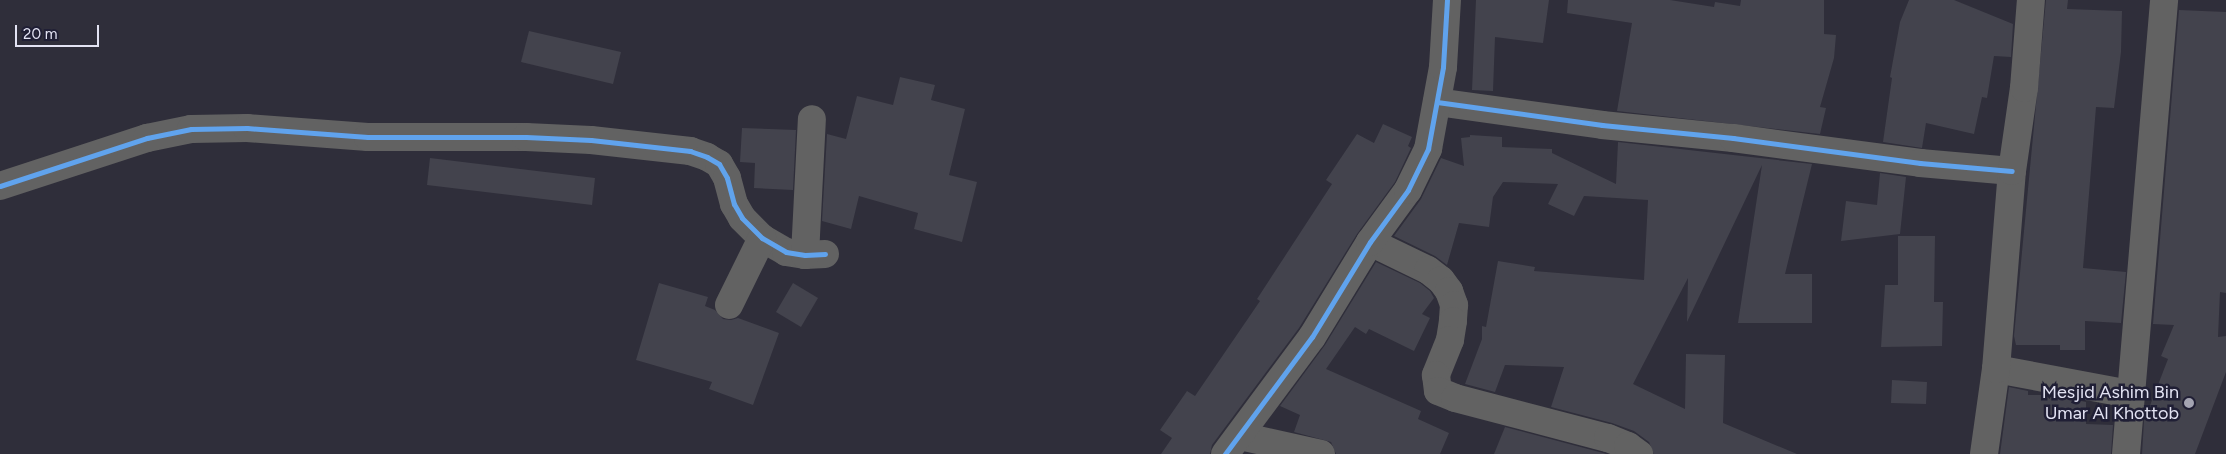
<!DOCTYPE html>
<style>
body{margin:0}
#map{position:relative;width:2226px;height:454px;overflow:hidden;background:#2f2e3a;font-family:Figtree,sans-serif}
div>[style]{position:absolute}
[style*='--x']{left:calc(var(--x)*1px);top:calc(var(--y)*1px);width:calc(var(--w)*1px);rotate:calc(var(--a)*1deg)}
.building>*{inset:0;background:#43434d}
.minor>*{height:28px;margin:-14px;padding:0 14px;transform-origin:14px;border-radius:14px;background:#626262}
.cycleway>*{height:5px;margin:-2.5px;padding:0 2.5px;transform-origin:2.5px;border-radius:2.5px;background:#60a3ed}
.dots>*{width:14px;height:14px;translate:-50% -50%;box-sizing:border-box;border:2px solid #201f35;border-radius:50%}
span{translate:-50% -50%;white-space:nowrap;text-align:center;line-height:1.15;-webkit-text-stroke:5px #201f35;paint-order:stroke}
.poi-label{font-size:18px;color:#e3e3f3}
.right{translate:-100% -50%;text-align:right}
.scale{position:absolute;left:15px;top:25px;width:84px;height:22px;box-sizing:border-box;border:2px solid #e3e3f3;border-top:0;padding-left:6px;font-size:15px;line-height:18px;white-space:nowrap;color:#e3e3f3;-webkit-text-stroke:4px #201f35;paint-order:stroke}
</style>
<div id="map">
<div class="building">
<div style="clip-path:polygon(1476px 0,1549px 0,1543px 43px,1495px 37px,1493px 91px,1472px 90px)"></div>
<div style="clip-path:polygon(1568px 0,1670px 0,1714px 7px,1715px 2px,1740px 6px,1741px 0,1824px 0,1824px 34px,1836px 35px,1834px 58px,1820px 107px,1826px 108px,1820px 134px,1617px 111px,1632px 23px,1567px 13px)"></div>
<div style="clip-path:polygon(1909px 0,1954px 0,2013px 24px,2011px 57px,1994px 56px,1987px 98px,1982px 97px,1974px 134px,1926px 123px,1922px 148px,1883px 142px,1892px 78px,1890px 77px,1900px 22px)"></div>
<div style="clip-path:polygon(2046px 0,2068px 0,2067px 9px,2122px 11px,2121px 52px,2114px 108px,2096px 107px,2083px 268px,2126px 272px,2121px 323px,2085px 321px,2085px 350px,2060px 350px,2060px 345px,2016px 345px,2014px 336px)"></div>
<div style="clip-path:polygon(2179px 10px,2226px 12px,2226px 293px,2220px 292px,2218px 337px,2226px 336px,2226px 372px,2195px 454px,2142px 454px,2144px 421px,2168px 359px,2161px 356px,2174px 325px,2153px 324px)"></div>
<div style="clip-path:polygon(529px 31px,621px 52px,613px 84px,521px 62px)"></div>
<div style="clip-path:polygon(900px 77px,935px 85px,931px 100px,965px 109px,949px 175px,977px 182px,962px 242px,914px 229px,918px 213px,859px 196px,851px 229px,822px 221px,827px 134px,846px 139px,857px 96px,893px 105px)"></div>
<div style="clip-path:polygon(1383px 124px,1412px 137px,1408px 146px,1411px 148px,1395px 182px,1357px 234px,1299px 328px,1212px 445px,1210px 454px,1161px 454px,1172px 438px,1160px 430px,1187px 391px,1195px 396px,1260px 301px,1257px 299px,1332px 184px,1326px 180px,1357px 134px,1374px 143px)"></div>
<div style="clip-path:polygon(742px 128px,796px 130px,793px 190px,754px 188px,755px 163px,740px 162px)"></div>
<div style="clip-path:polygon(1470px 135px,1502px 137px,1502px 147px,1552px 149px,1552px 153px,1616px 184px,1618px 142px,1812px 164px,1785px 274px,1812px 274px,1812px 323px,1738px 323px,1762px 165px,1687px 322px,1688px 278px,1633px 384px,1685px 409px,1686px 354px,1725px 355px,1723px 423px,1797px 454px,1654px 454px,1649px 442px,1634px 431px,1612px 423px,1551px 407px,1564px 367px,1505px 365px,1495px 392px,1465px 384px,1482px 339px,1482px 326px,1486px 327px,1498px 261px,1535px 267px,1534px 271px,1644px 280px,1648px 200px,1584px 196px,1574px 216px,1548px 204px,1558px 184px,1503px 182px,1493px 197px,1489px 227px,1459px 223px,1447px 265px,1435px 256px,1394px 236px,1421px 199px,1441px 158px,1464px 166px,1461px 138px,1470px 137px)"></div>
<div style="clip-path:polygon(430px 158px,595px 178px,592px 205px,427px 185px)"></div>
<div style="clip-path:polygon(1880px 173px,1906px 177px,1900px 234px,1841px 241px,1846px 201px,1877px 205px)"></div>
<div style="clip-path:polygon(1898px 236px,1935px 236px,1934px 302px,1943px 302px,1942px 346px,1881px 347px,1885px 285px,1898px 285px)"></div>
<div style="clip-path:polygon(1376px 262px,1420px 283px,1430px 291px,1434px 298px,1422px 314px,1430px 318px,1414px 351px,1369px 329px,1366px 334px,1355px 327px,1326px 369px,1421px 411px,1418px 419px,1449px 433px,1440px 454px,1336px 454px,1331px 442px,1294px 432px,1300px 415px,1280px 406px,1325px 345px)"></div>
<div style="clip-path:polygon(659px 283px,708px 297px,705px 306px,715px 310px,723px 319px,731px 320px,738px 318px,779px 333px,753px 405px,709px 389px,712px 382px,636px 360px)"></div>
<div style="clip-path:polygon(793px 283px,818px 298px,801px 327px,776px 312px)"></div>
<div style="clip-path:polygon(1892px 380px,1927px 382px,1926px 404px,1891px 403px)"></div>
<div style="clip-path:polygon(2009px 387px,2028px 391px,2028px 395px,2051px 395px,2086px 402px,2086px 424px,2113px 425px,2111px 454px,2000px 454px)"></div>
<div style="clip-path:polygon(1505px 427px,1603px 453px,1606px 454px,1494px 454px)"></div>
</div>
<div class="minor">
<div style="--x:1437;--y:102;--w:167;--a:7.9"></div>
<div style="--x:1602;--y:125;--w:132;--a:5.7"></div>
<div style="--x:1733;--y:138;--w:189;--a:7.6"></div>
<div style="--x:1920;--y:163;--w:92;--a:5"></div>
<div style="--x:0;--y:186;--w:155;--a:-18.1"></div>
<div style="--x:147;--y:138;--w:45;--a:-11.6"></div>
<div style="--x:191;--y:129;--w:56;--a:-1"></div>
<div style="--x:247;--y:128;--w:121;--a:4.3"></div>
<div style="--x:368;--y:137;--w:158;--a:0"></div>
<div style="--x:526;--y:137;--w:65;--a:2.6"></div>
<div style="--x:591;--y:140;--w:100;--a:6.3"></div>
<div style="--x:690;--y:151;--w:18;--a:19"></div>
<div style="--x:707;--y:157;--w:14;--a:30"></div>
<div style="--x:719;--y:164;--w:16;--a:60"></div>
<div style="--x:727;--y:178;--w:27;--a:75"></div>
<div style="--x:734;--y:204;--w:16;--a:60"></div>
<div style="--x:742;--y:218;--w:28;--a:45"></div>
<div style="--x:762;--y:238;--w:28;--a:30"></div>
<div style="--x:786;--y:252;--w:19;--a:9"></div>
<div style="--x:805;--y:255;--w:20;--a:-3"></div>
<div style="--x:1370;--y:242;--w:64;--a:25.8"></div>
<div style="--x:1428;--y:270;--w:16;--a:38"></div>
<div style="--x:1441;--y:280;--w:14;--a:54"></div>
<div style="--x:1449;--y:291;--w:15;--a:70"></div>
<div style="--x:1454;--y:305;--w:16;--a:94"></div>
<div style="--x:1453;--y:321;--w:19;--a:99"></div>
<div style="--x:1450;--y:340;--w:38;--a:112"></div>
<div style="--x:1436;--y:375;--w:16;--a:83"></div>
<div style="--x:1438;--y:391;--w:18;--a:22"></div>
<div style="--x:1455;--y:398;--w:158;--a:14.7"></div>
<div style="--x:1608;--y:438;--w:22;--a:22"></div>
<div style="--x:1628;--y:446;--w:14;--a:36"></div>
<div style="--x:805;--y:255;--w:136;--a:-87.1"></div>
<div style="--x:729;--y:305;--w:75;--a:-63.8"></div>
<div style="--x:1996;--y:369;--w:136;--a:10.6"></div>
<div style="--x:1240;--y:436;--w:83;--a:12.5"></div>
<div style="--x:1225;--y:454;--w:146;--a:-53.4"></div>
<div style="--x:1312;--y:337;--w:111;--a:-58.6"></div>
<div style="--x:1370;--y:242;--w:64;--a:-53.8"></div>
<div style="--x:1408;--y:190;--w:46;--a:-64"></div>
<div style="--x:1428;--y:149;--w:83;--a:-79.6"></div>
<div style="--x:1443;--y:67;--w:67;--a:-86.6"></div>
<div style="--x:1984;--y:454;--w:86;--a:-82"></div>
<div style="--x:1996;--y:369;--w:199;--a:-85.4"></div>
<div style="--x:2012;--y:171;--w:84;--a:-81.8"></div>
<div style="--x:2024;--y:88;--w:88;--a:-85.5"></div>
<div style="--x:2126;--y:454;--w:456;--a:-85.2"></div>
</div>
<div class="cycleway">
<div style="--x:1437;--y:102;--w:167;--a:7.9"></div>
<div style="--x:1602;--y:125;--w:132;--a:5.7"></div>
<div style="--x:1733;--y:138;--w:189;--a:7.6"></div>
<div style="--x:1920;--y:163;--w:92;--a:5"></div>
<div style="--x:0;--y:186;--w:155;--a:-18.1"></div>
<div style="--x:147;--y:138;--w:45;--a:-11.6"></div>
<div style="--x:191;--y:129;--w:56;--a:-1"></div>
<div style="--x:247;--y:128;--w:121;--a:4.3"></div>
<div style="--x:368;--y:137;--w:158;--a:0"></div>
<div style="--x:526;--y:137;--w:65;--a:2.6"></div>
<div style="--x:591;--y:140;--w:100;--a:6.3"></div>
<div style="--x:690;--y:151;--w:18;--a:19"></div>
<div style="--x:707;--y:157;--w:14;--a:30"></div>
<div style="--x:719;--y:164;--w:16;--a:60"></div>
<div style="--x:727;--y:178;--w:27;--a:75"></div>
<div style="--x:734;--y:204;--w:16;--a:60"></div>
<div style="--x:742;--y:218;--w:28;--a:45"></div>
<div style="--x:762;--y:238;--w:28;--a:30"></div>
<div style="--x:786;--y:252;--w:19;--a:9"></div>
<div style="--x:805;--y:255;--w:20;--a:-3"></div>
<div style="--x:1225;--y:454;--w:146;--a:-53.4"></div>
<div style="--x:1312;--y:337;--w:111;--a:-58.6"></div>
<div style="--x:1370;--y:242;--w:64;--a:-53.8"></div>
<div style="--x:1408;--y:190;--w:46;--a:-64"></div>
<div style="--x:1428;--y:149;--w:83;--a:-79.6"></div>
<div style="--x:1443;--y:67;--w:67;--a:-86.6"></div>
</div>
<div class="dots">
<div style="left:2189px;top:403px;background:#a4a4b2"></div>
</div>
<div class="poi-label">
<span class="right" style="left:2179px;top:403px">Mesjid Ashim Bin<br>Umar Al Khottob</span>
</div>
<div class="scale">20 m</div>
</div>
